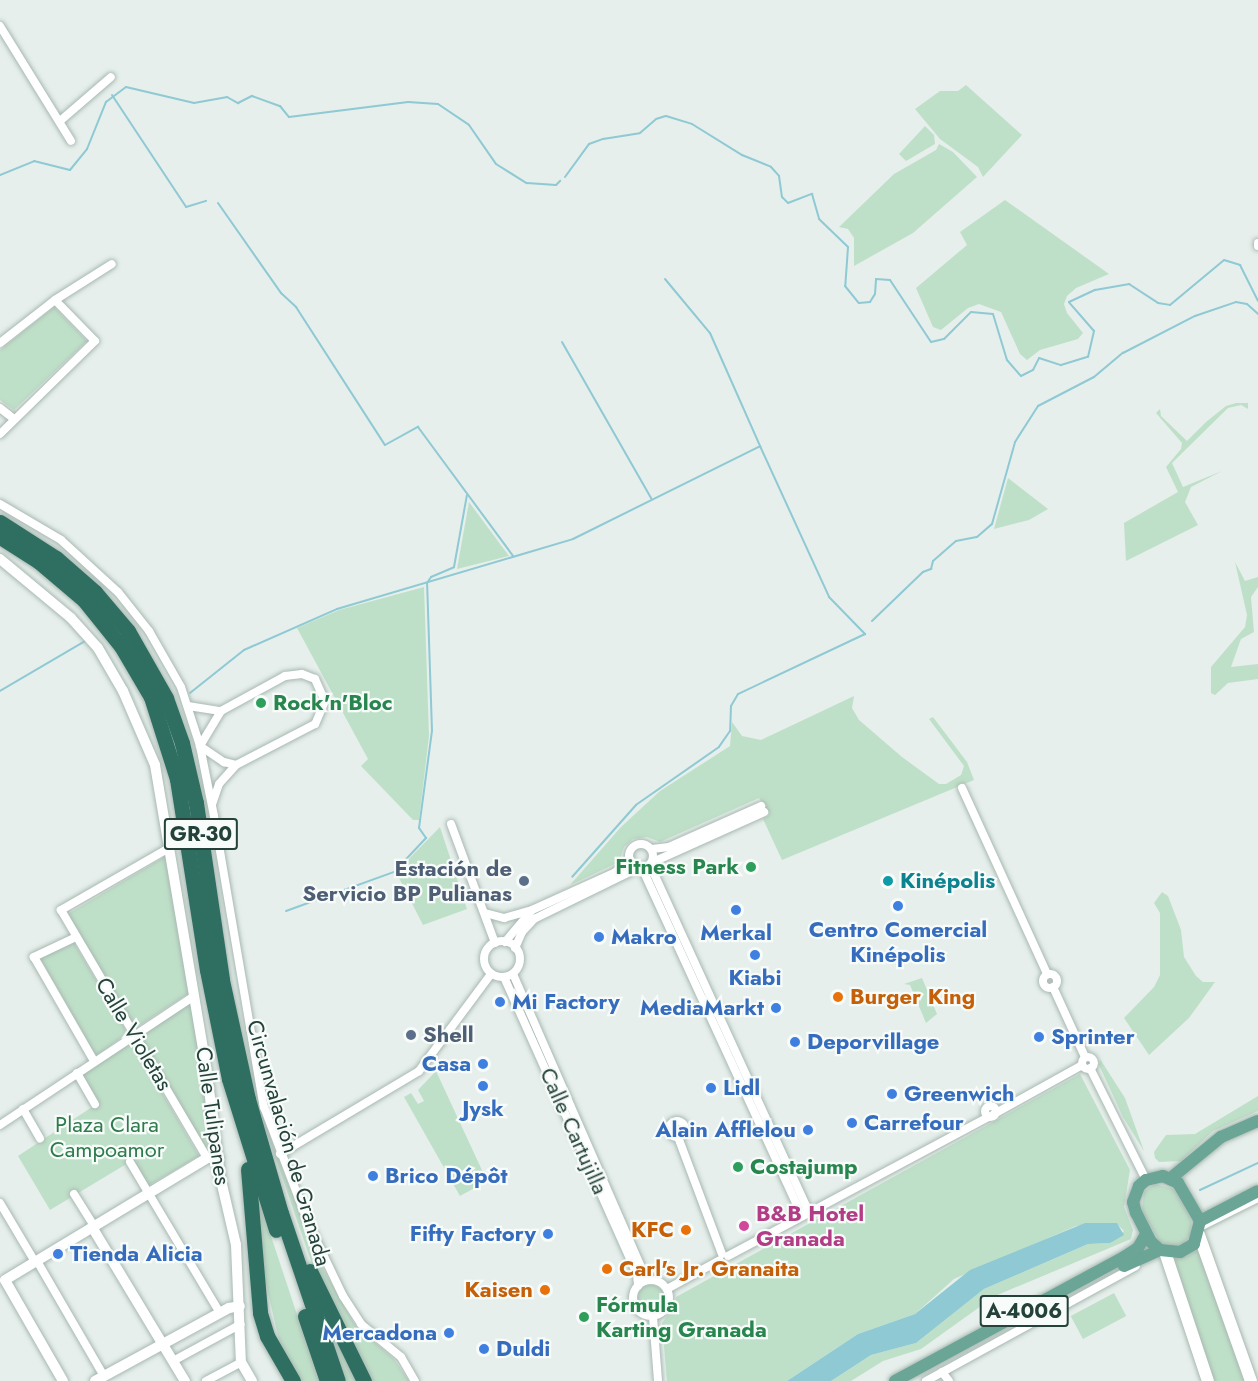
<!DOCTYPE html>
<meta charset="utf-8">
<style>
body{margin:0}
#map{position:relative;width:1258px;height:1381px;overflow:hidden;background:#e6efeb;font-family:Jost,sans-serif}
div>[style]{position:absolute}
.green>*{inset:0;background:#bfe0c8;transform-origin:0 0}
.round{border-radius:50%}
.water>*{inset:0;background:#8ec9d4}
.stream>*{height:2px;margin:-1px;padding:0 1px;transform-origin:1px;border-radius:1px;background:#8ec9d4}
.roads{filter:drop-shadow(0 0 2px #a8b8b2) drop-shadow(0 0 2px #a8b8b2)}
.minor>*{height:8px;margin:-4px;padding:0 4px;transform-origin:4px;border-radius:4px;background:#fff}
.minor>.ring{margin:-4px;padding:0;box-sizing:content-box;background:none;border:8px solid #fff;border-radius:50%}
.tertiary>*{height:10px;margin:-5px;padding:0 5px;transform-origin:5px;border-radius:5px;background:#fff}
.secondary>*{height:12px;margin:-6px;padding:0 6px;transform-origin:6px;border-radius:6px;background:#fff}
.primary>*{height:12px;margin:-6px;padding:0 6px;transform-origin:6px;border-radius:6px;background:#6aa596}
.motorway>*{height:15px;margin:-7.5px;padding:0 7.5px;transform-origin:7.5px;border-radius:7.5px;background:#2f6f62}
.dots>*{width:16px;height:16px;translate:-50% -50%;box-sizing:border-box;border:3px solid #f7fbf9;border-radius:50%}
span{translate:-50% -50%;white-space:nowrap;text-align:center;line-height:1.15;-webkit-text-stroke:4.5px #f7fbf9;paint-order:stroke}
.shield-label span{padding:2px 4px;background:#f7fbf9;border:2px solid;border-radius:4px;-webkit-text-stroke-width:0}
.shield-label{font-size:21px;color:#24423a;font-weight:700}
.leisure-label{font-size:22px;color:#27864d;font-weight:700}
.left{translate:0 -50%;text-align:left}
.right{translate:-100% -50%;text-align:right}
.service-label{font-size:22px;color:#4e5e75;font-weight:700}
.culture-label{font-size:22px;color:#0d838f;font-weight:700}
.shop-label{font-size:22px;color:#366cbe;font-weight:700}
.food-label{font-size:22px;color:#c56008;font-weight:700}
.street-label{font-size:22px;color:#24423a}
.park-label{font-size:22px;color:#2d7a4b}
.hotel-label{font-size:22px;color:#b23c85;font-weight:700}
</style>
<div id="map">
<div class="green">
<div style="clip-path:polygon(966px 85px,1022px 135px,983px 177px,978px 167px,940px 139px,915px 109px,940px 91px,958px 91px)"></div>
<div style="clip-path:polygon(925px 126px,934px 135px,935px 144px,906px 161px,899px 154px)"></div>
<div style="clip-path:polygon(939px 144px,953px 152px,977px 177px,913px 233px,854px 266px,854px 238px,848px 229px,839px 227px,894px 174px,936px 150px)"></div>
<div style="clip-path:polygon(1005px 200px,1109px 274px,1076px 288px,1067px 296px,1064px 304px,1067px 313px,1083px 333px,1078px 339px,1040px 350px,1027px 360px,1020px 354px,1001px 312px,979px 304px,968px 308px,941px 330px,933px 327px,916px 288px,967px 245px,960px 232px)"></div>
<div style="clip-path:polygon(54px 307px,87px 341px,14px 410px,0 400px,0 350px)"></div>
<div style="clip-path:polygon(1236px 403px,1248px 403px,1248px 409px,1241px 405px,1228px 408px,1172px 463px,1183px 487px,1222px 471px,1191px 487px,1185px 502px,1198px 525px,1126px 561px,1124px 523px,1178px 492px,1166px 467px,1181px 449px,1182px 443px,1156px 413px,1160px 409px,1161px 416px,1187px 441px,1206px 422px,1226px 406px)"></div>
<div style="clip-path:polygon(1008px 478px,1048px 509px,1029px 520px,994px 529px)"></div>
<div style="clip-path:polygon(469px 502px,509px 556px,457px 569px)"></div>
<div style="clip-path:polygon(1235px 562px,1245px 581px,1258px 577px,1258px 587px,1251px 597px,1254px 632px,1241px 639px,1231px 667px,1258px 664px,1258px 679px,1228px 683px,1215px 695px,1211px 693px,1211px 667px,1245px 627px,1247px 615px)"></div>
<div style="clip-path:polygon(424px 587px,429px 736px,419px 820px,413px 820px,361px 766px,368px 759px,297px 628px,339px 610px)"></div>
<div style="clip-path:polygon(854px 696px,852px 708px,859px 720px,902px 757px,939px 784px,946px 784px,961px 775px,964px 766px,929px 719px,933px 717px,967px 762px,974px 780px,782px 860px,763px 819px,769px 815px,759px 798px,660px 842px,647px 837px,633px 839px,624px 847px,619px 862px,570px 885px,621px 827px,660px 791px,730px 746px,732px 722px,742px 736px,761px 740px)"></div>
<div style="clip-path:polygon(440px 827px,467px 909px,423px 925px,396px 872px)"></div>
<div style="clip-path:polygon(166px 856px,189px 993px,134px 1029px,68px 914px)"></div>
<div style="clip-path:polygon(1162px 892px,1168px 896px,1181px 930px,1184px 957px,1196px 976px,1203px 982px,1215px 982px,1189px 1018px,1149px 1055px,1124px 1018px,1154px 987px,1160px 975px,1160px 913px,1154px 903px)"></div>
<div style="clip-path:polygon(74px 943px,125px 1029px,125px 1035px,96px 1056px,40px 958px)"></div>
<div style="clip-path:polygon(922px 978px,937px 1014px,926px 1023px,910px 985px,904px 984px)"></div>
<div style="clip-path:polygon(190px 1002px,215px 1146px,211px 1149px,204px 1148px,139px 1036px)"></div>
<div style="clip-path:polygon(132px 1041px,199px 1156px,148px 1186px,133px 1160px,50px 1210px,18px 1156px,92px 1107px,82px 1075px)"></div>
<div style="clip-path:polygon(1100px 1059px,1125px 1098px,1144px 1151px,1123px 1117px,1099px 1065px)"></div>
<div style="clip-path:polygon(436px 1071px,487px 1181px,460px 1196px,404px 1097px,411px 1093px,418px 1104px,424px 1101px,418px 1090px)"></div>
<div style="clip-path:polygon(1080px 1074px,1130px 1170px,1124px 1207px,1133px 1230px,1131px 1239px,995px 1296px,921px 1349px,883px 1361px,851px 1381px,831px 1381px,871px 1355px,916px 1343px,984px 1289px,1088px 1244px,1110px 1243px,1124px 1231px,1116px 1223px,1076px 1226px,954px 1279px,915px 1314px,858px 1334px,787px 1381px,667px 1381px,662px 1323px,675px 1305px,676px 1297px)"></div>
<div style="clip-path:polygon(1258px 1096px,1258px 1111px,1213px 1131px,1181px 1161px,1159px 1162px,1155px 1158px,1154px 1152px,1166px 1135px,1195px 1134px)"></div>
<div style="clip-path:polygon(257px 1104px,317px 1258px,355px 1325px,394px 1359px,409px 1381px,371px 1381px,321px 1290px)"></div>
<div style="clip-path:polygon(1155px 1184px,1174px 1189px,1191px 1219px,1192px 1233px,1183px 1244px,1176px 1246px,1160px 1243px,1142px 1211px,1144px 1192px)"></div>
<div style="clip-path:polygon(259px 1206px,266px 1221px,319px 1381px,299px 1381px,280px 1344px,265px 1280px)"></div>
<div style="clip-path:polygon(1199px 1248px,1202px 1258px,1244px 1381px,1214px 1381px,1170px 1259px,1187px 1256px)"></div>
<div class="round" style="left:638px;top:1285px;width:26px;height:26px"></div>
<div style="left:1114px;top:1293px;width:26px;height:49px;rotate:62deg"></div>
<div style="clip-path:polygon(321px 1307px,325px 1310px,356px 1381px,346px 1381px)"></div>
</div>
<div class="water">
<div style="clip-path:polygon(1085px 1223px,1117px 1223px,1124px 1235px,1110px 1243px,1088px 1244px,984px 1289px,916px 1343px,871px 1355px,831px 1381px,787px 1381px,858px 1334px,915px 1314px,970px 1270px)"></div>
</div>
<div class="stream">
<div style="left:112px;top:95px;width:134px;rotate:56.5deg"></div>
<div style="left:186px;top:207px;width:21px;rotate:-17deg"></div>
<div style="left:0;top:175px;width:37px;rotate:-22deg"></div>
<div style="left:34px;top:161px;width:37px;rotate:14deg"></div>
<div style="left:70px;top:170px;width:27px;rotate:-51deg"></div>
<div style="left:87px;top:149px;width:51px;rotate:-68deg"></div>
<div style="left:106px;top:102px;width:25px;rotate:-37deg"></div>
<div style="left:126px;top:87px;width:70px;rotate:13.2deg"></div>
<div style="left:194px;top:103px;width:34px;rotate:-10deg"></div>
<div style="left:227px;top:97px;width:13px;rotate:29deg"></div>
<div style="left:238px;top:103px;width:16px;rotate:-27deg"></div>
<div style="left:252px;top:96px;width:30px;rotate:20deg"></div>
<div style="left:280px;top:106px;width:14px;rotate:51deg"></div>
<div style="left:289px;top:117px;width:120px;rotate:-7.2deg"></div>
<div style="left:408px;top:102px;width:30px;rotate:4deg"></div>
<div style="left:438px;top:104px;width:37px;rotate:34deg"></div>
<div style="left:469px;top:125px;width:47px;rotate:55.3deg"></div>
<div style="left:496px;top:164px;width:36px;rotate:32deg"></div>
<div style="left:527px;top:183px;width:29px;rotate:4deg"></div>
<div style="left:556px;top:185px;width:6px;rotate:-45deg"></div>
<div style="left:565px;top:177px;width:41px;rotate:-54deg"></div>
<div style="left:589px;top:144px;width:15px;rotate:-20deg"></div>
<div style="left:603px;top:139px;width:37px;rotate:-9deg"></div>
<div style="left:640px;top:133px;width:21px;rotate:-41deg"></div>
<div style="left:656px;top:119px;width:10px;rotate:-17deg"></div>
<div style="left:666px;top:116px;width:27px;rotate:17deg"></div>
<div style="left:692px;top:124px;width:59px;rotate:31.8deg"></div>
<div style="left:742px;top:155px;width:31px;rotate:22deg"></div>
<div style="left:771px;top:167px;width:12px;rotate:48deg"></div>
<div style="left:779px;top:176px;width:21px;rotate:82deg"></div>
<div style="left:782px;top:197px;width:8px;rotate:45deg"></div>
<div style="left:788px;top:203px;width:26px;rotate:-21deg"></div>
<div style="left:812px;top:194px;width:26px;rotate:74deg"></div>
<div style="left:819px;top:219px;width:40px;rotate:44deg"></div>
<div style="left:848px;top:247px;width:39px;rotate:94deg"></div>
<div style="left:845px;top:286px;width:22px;rotate:51deg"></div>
<div style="left:859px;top:303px;width:11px;rotate:-5deg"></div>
<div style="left:870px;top:302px;width:9px;rotate:-58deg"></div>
<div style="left:875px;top:294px;width:15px;rotate:-86deg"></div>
<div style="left:876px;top:279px;width:14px;rotate:4deg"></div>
<div style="left:890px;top:280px;width:74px;rotate:56.5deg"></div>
<div style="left:931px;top:342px;width:13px;rotate:-13deg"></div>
<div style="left:944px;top:339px;width:38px;rotate:-45deg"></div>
<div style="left:971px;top:312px;width:22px;rotate:5deg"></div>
<div style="left:993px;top:314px;width:48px;rotate:73.1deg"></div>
<div style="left:1007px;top:360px;width:21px;rotate:49deg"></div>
<div style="left:1021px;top:376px;width:13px;rotate:-27deg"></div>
<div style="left:1033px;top:370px;width:13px;rotate:-63deg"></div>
<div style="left:1039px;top:358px;width:23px;rotate:18deg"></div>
<div style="left:1061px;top:365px;width:28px;rotate:-17deg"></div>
<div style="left:1088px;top:357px;width:27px;rotate:-77deg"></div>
<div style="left:1094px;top:331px;width:38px;rotate:-131deg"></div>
<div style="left:1069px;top:302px;width:29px;rotate:-25deg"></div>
<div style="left:1095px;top:290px;width:35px;rotate:-10deg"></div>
<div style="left:1129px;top:284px;width:35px;rotate:33deg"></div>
<div style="left:1158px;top:303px;width:12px;rotate:9deg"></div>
<div style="left:1170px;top:305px;width:70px;rotate:-39.8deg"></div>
<div style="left:1224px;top:260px;width:17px;rotate:17deg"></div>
<div style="left:1240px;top:265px;width:40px;rotate:63.4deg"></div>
<div style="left:218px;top:203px;width:110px;rotate:55deg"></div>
<div style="left:281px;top:293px;width:21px;rotate:43deg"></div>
<div style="left:296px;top:307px;width:164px;rotate:57.2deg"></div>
<div style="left:385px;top:445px;width:38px;rotate:-29deg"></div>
<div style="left:418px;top:427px;width:160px;rotate:53.6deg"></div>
<div style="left:665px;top:279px;width:70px;rotate:50.2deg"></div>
<div style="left:710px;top:333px;width:124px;rotate:66.1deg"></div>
<div style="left:562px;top:342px;width:180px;rotate:60.3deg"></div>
<div style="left:872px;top:621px;width:71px;rotate:-43.9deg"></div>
<div style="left:923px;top:572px;width:9px;rotate:-21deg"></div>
<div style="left:931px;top:569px;width:8px;rotate:-76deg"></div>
<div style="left:933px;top:561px;width:30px;rotate:-41deg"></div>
<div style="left:956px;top:541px;width:21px;rotate:-11deg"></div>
<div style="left:977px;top:537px;width:20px;rotate:-41deg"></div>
<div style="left:992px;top:524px;width:85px;rotate:-74.3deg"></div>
<div style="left:1015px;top:442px;width:43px;rotate:-57.4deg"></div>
<div style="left:1038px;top:406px;width:63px;rotate:-27.4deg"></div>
<div style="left:1094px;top:377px;width:38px;rotate:-40deg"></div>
<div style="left:1123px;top:353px;width:81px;rotate:-27.2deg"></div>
<div style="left:1195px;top:316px;width:43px;rotate:-18.9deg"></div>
<div style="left:1236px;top:302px;width:11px;rotate:10deg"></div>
<div style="left:1247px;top:304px;width:15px;rotate:42deg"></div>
<div style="left:0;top:691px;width:101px;rotate:-30.4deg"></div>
<div style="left:190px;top:693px;width:69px;rotate:-38.5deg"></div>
<div style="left:244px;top:650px;width:102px;rotate:-23.8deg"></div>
<div style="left:337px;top:609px;width:246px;rotate:-16.5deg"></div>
<div style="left:573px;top:539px;width:209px;rotate:-26.4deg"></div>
<div style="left:760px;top:446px;width:166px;rotate:65.4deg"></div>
<div style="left:829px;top:597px;width:52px;rotate:45.8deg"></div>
<div style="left:865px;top:634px;width:140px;rotate:154.7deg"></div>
<div style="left:738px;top:694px;width:14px;rotate:120deg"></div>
<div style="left:731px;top:706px;width:25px;rotate:92deg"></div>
<div style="left:730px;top:731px;width:19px;rotate:125deg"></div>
<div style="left:719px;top:747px;width:101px;rotate:145.1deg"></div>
<div style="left:636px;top:805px;width:96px;rotate:131.6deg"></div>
<div style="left:286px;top:911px;width:115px;rotate:-19.9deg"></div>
<div style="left:394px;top:872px;width:47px;rotate:-46.7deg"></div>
<div style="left:426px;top:838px;width:12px;rotate:-125deg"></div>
<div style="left:419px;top:828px;width:98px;rotate:-82.4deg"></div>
<div style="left:432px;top:731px;width:148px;rotate:-91.9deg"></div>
<div style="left:427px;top:583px;width:7px;rotate:-56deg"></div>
<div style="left:431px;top:577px;width:25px;rotate:-23deg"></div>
<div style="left:454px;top:567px;width:73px;rotate:-79.8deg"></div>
<div style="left:1200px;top:1190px;width:64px;rotate:-25deg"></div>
</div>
<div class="roads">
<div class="minor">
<div style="left:0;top:26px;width:135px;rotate:58.3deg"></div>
<div style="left:60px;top:121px;width:67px;rotate:-40.8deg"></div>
<div style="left:1258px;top:243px;width:3px;rotate:90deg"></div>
<div style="left:0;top:343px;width:70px;rotate:-38deg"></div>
<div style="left:55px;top:300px;width:67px;rotate:-32.3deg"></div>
<div style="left:0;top:408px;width:18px;rotate:38deg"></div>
<div style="left:0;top:434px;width:133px;rotate:-44.4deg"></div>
<div style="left:95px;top:341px;width:57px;rotate:-134.3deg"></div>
<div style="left:0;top:504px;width:71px;rotate:30.5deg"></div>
<div style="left:61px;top:540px;width:77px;rotate:42.4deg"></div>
<div style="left:118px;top:592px;width:50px;rotate:51.5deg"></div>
<div style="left:149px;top:631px;width:64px;rotate:60.3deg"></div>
<div style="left:181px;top:687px;width:62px;rotate:72.1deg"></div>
<div style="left:200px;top:746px;width:71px;rotate:78.7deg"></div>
<div style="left:214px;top:816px;width:295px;rotate:80.3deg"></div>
<div style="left:264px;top:1107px;width:126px;rotate:69.1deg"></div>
<div style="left:309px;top:1225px;width:79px;rotate:64.4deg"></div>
<div style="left:343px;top:1296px;width:33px;rotate:57deg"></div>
<div style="left:361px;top:1324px;width:52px;rotate:39.5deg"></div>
<div style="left:401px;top:1357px;width:28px;rotate:60deg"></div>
<div style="left:188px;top:706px;width:33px;rotate:9deg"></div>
<div style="left:221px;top:711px;width:73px;rotate:-28.7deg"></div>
<div style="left:285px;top:676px;width:17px;rotate:-7deg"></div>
<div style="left:302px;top:674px;width:14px;rotate:21deg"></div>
<div style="left:315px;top:679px;width:24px;rotate:66deg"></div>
<div style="left:325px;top:701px;width:25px;rotate:113deg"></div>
<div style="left:315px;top:724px;width:89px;rotate:152.6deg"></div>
<div style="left:236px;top:765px;width:25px;rotate:132deg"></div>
<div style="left:219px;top:784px;width:21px;rotate:109deg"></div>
<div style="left:221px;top:711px;width:41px;rotate:121deg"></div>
<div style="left:200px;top:746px;width:29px;rotate:34deg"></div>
<div style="left:224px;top:762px;width:12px;rotate:14deg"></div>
<div style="left:962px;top:788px;width:205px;rotate:65.4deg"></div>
<div style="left:451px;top:824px;width:127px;rotate:69.7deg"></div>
<div class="ring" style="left:629px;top:844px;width:16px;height:16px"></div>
<div style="left:169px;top:848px;width:125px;rotate:150.1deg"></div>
<div style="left:61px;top:910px;width:288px;rotate:59.5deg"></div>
<div style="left:652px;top:849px;width:17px;rotate:-7deg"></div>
<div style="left:669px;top:847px;width:101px;rotate:-24deg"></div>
<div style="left:653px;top:862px;width:122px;rotate:-24.2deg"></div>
<div style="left:650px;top:865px;width:383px;rotate:65.4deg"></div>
<div style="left:642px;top:868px;width:383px;rotate:65.3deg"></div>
<div style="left:485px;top:913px;width:20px;rotate:15deg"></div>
<div style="left:504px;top:918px;width:26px;rotate:-16deg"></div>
<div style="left:76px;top:937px;width:47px;rotate:154.5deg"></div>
<div style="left:34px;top:957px;width:120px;rotate:60deg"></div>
<div class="ring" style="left:484px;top:941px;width:28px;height:28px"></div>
<div style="left:505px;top:942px;width:42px;rotate:-49.8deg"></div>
<div style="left:532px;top:910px;width:90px;rotate:-24.3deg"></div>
<div style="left:614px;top:873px;width:21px;rotate:-39deg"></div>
<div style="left:515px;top:948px;width:17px;rotate:-66deg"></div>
<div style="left:522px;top:932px;width:18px;rotate:-47deg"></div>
<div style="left:534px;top:919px;width:116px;rotate:-26.1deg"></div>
<div class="ring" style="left:1043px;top:974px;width:6px;height:6px"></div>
<div style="left:513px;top:974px;width:324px;rotate:66.4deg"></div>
<div style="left:643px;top:1271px;width:12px;rotate:48deg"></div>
<div style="left:504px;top:977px;width:325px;rotate:65.9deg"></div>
<div style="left:637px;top:1274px;width:12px;rotate:85deg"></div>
<div style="left:1053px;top:987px;width:77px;rotate:65.4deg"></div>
<div class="ring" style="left:1082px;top:1057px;width:4px;height:4px"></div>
<div style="left:1090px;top:1068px;width:125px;rotate:63.4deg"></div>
<div style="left:77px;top:1073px;width:36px;rotate:60deg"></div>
<div class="ring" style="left:984.5px;top:1105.5px;width:3px;height:3px"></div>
<div style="left:23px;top:1109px;width:34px;rotate:60deg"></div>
<div style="left:994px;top:1114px;width:101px;rotate:-29.1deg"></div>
<div class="ring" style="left:669px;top:1121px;width:8px;height:8px"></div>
<div style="left:0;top:1125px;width:233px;rotate:-33.6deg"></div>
<div style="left:678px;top:1137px;width:125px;rotate:69.4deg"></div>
<div style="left:280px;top:1154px;width:162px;rotate:-30.8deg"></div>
<div style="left:419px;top:1071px;width:121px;rotate:-53.4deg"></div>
<div style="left:130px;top:1162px;width:176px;rotate:59.2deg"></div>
<div style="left:74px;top:1194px;width:38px;rotate:58deg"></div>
<div style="left:0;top:1203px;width:69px;rotate:59.3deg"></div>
<div style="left:1200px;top:1227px;width:65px;rotate:-26.6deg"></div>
<div style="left:728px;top:1256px;width:297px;rotate:-28.1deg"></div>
<div style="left:37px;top:1261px;width:133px;rotate:59.8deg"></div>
<div class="ring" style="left:633px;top:1280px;width:28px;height:28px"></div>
<div style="left:667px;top:1289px;width:60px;rotate:-28.7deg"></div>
<div style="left:653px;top:1317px;width:64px;rotate:85.5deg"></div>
<div style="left:173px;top:1361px;width:77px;rotate:-28.6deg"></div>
<div style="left:942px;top:1372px;width:11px;rotate:52deg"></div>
<div style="left:206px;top:1381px;width:40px;rotate:-28deg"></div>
<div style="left:926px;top:1381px;width:239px;rotate:-28.7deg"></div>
</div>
<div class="tertiary">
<div style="left:0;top:559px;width:92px;rotate:39.7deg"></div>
<div style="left:71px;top:618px;width:40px;rotate:48deg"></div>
<div style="left:98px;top:648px;width:50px;rotate:59.8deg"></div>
<div style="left:123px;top:691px;width:81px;rotate:66.6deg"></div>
<div style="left:155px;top:765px;width:313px;rotate:80.4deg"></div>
<div style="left:207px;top:1074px;width:103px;rotate:82.7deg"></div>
<div style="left:220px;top:1176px;width:71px;rotate:76.9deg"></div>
<div style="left:236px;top:1245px;width:117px;rotate:87.6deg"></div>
<div style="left:241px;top:1362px;width:22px;rotate:60deg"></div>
<div style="left:92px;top:1227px;width:180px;rotate:58.9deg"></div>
<div style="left:63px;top:1381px;width:116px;rotate:-119.9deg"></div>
<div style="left:5px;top:1280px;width:236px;rotate:-31.1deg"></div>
<div style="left:207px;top:1158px;width:12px"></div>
<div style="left:95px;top:1381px;width:153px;rotate:-28.6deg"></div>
<div style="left:229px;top:1308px;width:11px;rotate:-10deg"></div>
</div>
<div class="secondary">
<div style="left:1199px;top:1235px;width:155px;rotate:70.4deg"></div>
<div style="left:1165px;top:1252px;width:136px;rotate:71.6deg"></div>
</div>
<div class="primary">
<div style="left:1163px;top:1176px;width:17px;rotate:25deg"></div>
<div style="left:1178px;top:1183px;width:44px;rotate:59.9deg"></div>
<div style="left:1200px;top:1221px;width:24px;rotate:105deg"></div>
<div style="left:1194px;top:1244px;width:16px;rotate:150deg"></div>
<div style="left:1180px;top:1252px;width:20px;rotate:-174deg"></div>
<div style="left:1160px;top:1250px;width:12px;rotate:-138deg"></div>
<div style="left:1151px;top:1242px;width:33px;rotate:-117deg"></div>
<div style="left:1136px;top:1213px;width:11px;rotate:-105deg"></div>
<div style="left:1133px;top:1202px;width:17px;rotate:-69deg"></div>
<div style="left:1139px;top:1186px;width:9px;rotate:-41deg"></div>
<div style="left:1146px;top:1180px;width:17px;rotate:-13deg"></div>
<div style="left:1171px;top:1178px;width:65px;rotate:-39.4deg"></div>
<div style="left:1221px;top:1137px;width:40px;rotate:-23.4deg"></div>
<div style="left:1200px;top:1221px;width:65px;rotate:-27.3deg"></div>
<div style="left:1124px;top:1266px;width:39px;rotate:-24deg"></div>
<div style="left:895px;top:1381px;width:260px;rotate:-28.4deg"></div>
<div style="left:1124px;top:1257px;width:17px;rotate:-33deg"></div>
<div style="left:1138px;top:1248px;width:16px;rotate:-60deg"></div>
</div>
<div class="motorway">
<div style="left:0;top:522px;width:67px;rotate:32.7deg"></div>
<div style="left:56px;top:558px;width:52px;rotate:41.1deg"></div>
<div style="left:95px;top:592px;width:51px;rotate:49.8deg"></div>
<div style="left:128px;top:631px;width:77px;rotate:60.4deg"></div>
<div style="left:166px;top:698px;width:48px;rotate:70.4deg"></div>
<div style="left:182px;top:743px;width:62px;rotate:76.9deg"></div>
<div style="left:196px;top:803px;width:179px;rotate:81.6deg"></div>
<div style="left:222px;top:980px;width:122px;rotate:77.7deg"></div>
<div style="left:248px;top:1099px;width:119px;rotate:73.9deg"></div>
<div style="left:281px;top:1213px;width:177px;rotate:71.3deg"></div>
<div style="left:0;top:537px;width:45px;rotate:32.3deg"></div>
<div style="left:38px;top:561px;width:60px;rotate:40.3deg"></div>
<div style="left:84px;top:600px;width:59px;rotate:51.2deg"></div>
<div style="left:121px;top:646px;width:59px;rotate:59.5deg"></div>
<div style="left:151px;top:697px;width:86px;rotate:72.4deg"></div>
<div style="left:177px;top:779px;width:193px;rotate:81.1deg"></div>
<div style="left:207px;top:970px;width:111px;rotate:78.6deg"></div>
<div style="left:229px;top:1079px;width:158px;rotate:72.7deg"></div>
<div style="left:248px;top:1169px;width:144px;rotate:85.2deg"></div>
<div style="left:260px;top:1313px;width:24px;rotate:73deg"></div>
<div style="left:267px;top:1336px;width:52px;rotate:60deg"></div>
<div style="left:310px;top:1271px;width:123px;rotate:63.9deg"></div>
<div style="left:305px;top:1316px;width:69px;rotate:71.3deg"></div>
</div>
</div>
<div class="dots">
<div style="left:261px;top:703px;background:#2e9e5b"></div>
<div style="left:751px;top:867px;background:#2e9e5b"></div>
<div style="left:524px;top:881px;background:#5c6f8a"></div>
<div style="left:888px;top:881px;background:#0f9aa8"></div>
<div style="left:898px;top:906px;background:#3f7fe0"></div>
<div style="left:736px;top:910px;background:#3f7fe0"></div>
<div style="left:599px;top:937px;background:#3f7fe0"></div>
<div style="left:755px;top:955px;background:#3f7fe0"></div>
<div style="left:838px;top:997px;background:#e8710a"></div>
<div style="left:500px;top:1002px;background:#3f7fe0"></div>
<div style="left:776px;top:1008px;background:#3f7fe0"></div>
<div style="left:411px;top:1035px;background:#5c6f8a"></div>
<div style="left:1039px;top:1037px;background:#3f7fe0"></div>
<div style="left:795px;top:1042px;background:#3f7fe0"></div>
<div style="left:483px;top:1064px;background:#3f7fe0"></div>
<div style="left:483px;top:1086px;background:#3f7fe0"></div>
<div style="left:711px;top:1088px;background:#3f7fe0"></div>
<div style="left:892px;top:1094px;background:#3f7fe0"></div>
<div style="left:852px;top:1123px;background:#3f7fe0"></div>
<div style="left:808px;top:1130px;background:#3f7fe0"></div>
<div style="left:738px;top:1167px;background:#2e9e5b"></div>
<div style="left:373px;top:1176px;background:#3f7fe0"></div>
<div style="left:744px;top:1226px;background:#d1479c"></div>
<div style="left:686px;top:1230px;background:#e8710a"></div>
<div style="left:548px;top:1234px;background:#3f7fe0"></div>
<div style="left:58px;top:1254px;background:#3f7fe0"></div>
<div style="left:607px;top:1269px;background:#e8710a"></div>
<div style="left:545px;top:1290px;background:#e8710a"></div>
<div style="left:584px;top:1317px;background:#2e9e5b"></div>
<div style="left:449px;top:1333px;background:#3f7fe0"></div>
<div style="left:484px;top:1349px;background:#3f7fe0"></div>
</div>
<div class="shield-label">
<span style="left:201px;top:834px">GR-30</span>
<span style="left:1024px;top:1311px">A-4006</span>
</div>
<div class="leisure-label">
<span class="left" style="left:273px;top:703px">Rock'n'Bloc</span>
<span class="right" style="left:739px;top:867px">Fitness Park</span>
<span class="left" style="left:750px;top:1167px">Costajump</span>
<span class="left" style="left:596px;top:1317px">Fórmula<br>Karting Granada</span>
</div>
<div class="service-label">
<span class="right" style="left:512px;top:881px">Estación de<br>Servicio BP Pulianas</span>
<span class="left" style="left:423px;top:1035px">Shell</span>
</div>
<div class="culture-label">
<span class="left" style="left:900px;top:881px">Kinépolis</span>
</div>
<div class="shop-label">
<span style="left:898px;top:942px">Centro Comercial<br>Kinépolis</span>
<span style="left:736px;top:933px">Merkal</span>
<span class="left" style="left:611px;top:937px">Makro</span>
<span style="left:755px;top:978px">Kiabi</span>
<span class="left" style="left:512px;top:1002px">Mi Factory</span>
<span class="right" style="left:764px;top:1008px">MediaMarkt</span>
<span class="left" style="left:1051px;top:1037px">Sprinter</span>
<span class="left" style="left:807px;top:1042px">Deporvillage</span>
<span class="right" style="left:471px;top:1064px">Casa</span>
<span class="left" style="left:723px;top:1088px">Lidl</span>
<span class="left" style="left:904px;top:1094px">Greenwich</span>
<span style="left:483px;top:1109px">Jysk</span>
<span class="left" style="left:864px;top:1123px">Carrefour</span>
<span class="right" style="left:796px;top:1130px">Alain Afflelou</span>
<span class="left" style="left:385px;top:1176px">Brico Dépôt</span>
<span class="right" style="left:536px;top:1234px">Fifty Factory</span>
<span class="left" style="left:70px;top:1254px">Tienda Alicia</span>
<span class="right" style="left:437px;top:1333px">Mercadona</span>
<span class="left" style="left:496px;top:1349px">Duldi</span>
</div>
<div class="food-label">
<span class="left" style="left:850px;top:997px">Burger King</span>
<span class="right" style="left:674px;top:1230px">KFC</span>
<span class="left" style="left:619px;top:1269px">Carl's Jr. Granaita</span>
<span class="right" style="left:533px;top:1290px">Kaisen</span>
</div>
<div class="street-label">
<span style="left:134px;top:1034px;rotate:59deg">Calle Violetas</span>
<span style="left:213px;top:1116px;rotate:82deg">Calle Tulipanes</span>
<span style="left:574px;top:1131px;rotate:66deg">Calle Cartujilla</span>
<span style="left:289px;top:1143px;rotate:74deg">Circunvalación de Granada</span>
</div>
<div class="park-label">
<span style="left:107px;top:1137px">Plaza Clara<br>Campoamor</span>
</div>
<div class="hotel-label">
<span class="left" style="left:756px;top:1226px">B&amp;B Hotel<br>Granada</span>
</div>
</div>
